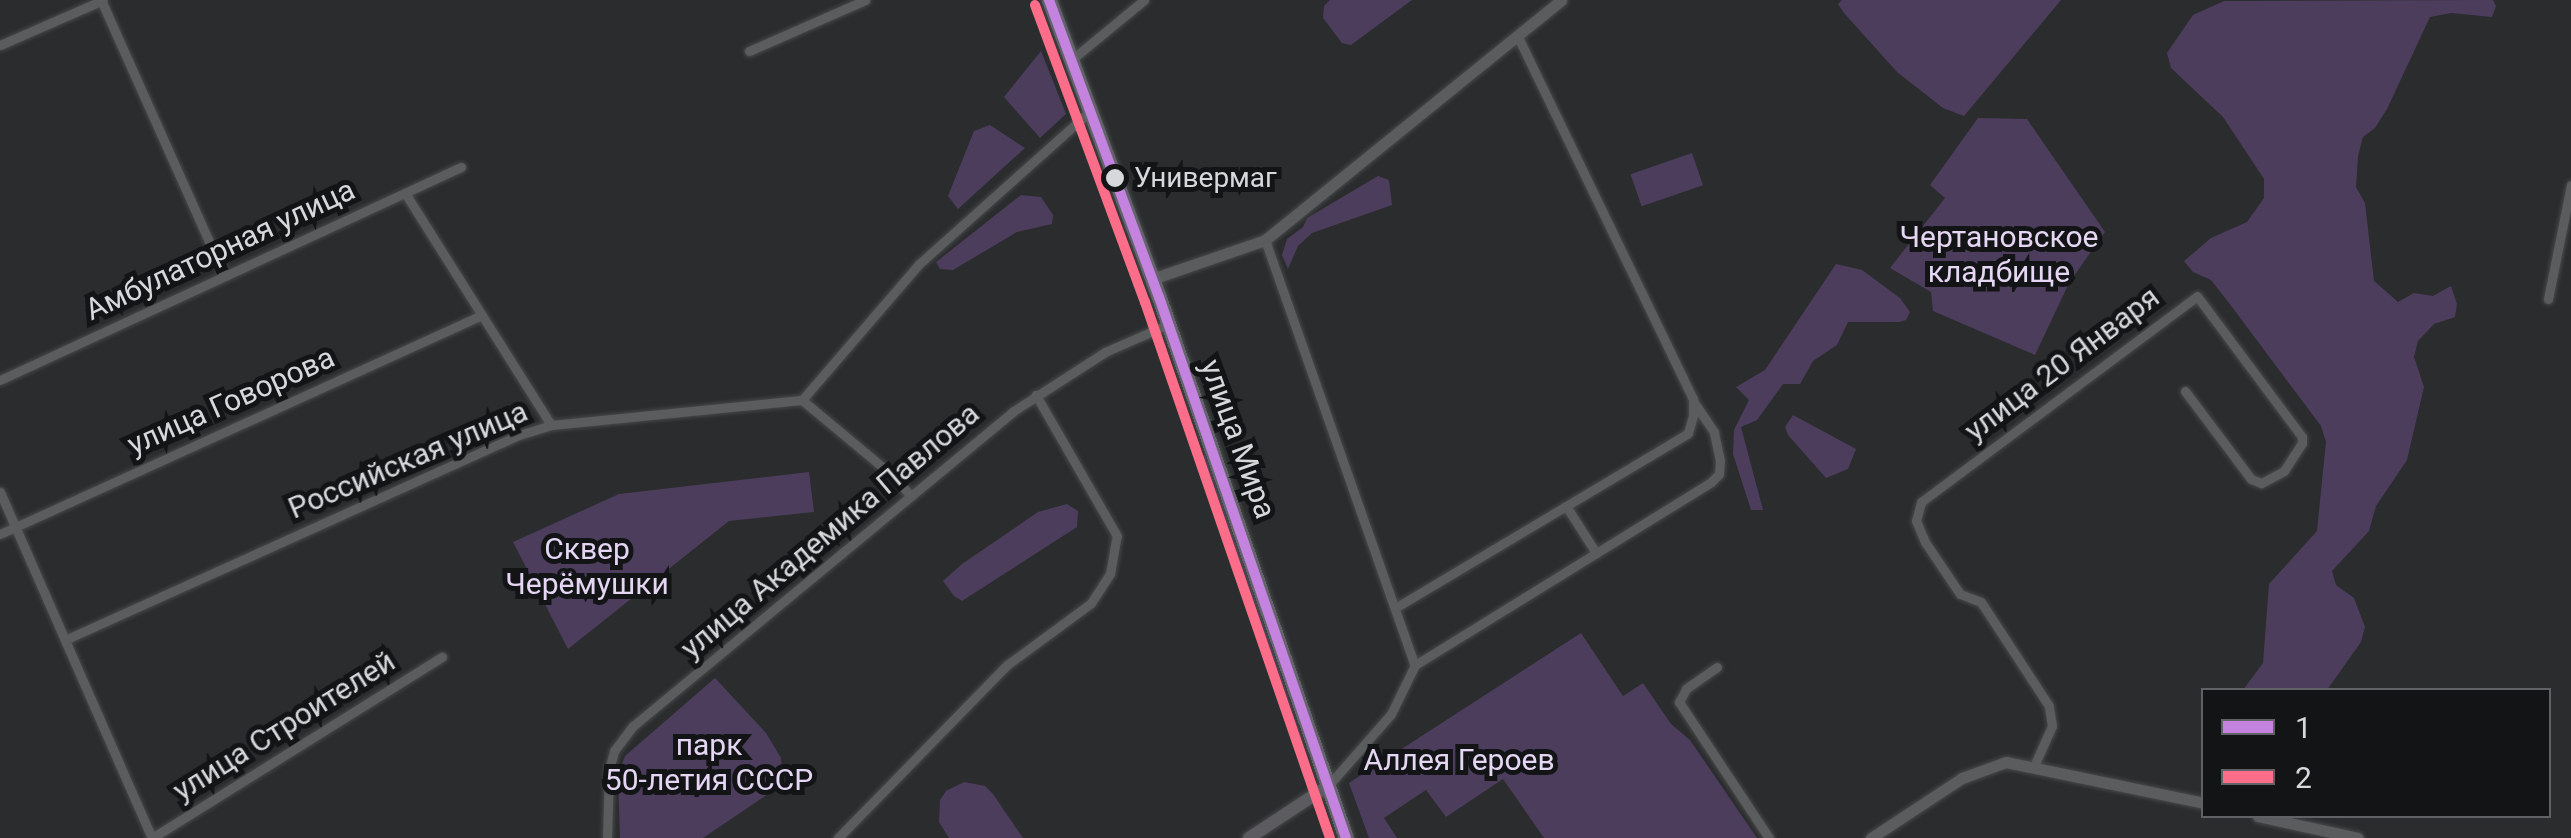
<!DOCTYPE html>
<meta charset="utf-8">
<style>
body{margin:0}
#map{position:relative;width:2571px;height:838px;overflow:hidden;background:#2a2c2e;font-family:Roboto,sans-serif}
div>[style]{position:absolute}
.green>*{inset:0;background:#4d3d5d;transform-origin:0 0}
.roads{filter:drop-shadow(0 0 2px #474849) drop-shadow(0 0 2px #474849)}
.minor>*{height:9px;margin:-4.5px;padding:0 4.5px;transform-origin:4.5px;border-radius:4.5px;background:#5b5c5e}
.tertiary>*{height:11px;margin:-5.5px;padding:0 5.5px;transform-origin:5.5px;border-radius:5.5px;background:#5b5c5e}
.secondary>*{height:12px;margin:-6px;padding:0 6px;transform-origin:6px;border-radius:6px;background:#5c5c60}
.primary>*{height:15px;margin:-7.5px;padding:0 7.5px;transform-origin:7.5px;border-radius:7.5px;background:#63646b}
.bus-1>*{height:10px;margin:-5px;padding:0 5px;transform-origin:5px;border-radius:5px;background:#c483df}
.bus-2>*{height:10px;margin:-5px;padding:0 5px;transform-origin:5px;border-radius:5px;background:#fb6d88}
.dots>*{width:28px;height:28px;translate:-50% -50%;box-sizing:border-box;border:5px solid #131416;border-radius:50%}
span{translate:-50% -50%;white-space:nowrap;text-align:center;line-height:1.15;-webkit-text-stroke:10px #131416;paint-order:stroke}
.bus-label{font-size:28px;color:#d7d8db}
.left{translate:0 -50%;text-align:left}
.park-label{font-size:30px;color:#e5d6f4}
.street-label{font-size:30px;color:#d7d8db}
.legend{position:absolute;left:2201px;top:688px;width:350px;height:130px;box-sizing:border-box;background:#131416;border:2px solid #616265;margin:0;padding:12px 18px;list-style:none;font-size:30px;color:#d7d8db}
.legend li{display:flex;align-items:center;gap:20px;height:50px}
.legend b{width:50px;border:2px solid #616265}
</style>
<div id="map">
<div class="green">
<div style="clip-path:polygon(1330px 0,1412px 0,1351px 45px,1342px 43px,1323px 18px,1324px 6px)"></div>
<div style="clip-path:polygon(1842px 0,2061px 0,1964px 116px,1943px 108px,1897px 72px,1844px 13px,1838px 4px)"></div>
<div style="clip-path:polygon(2493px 0,2496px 6px,2492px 17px,2451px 13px,2430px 17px,2387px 109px,2375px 128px,2363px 137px,2358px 156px,2356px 187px,2365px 203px,2374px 281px,2398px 302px,2414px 293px,2433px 296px,2451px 286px,2457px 304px,2455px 317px,2434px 324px,2418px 341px,2414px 357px,2424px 387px,2407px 460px,2376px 506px,2369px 531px,2332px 571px,2336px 585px,2354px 598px,2365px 627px,2361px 642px,2327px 690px,2243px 690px,2263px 663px,2269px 584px,2317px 531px,2326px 442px,2321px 426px,2229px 303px,2211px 280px,2193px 272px,2184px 261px,2211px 238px,2247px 222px,2264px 198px,2264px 179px,2223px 117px,2171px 68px,2167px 53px,2193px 15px,2224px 1px)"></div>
<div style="clip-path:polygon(1041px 51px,1066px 114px,1040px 138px,1004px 97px)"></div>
<div style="clip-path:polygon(1978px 118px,2027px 119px,2105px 232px,2069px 283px,2035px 355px,1933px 311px,1931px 292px,1890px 268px,1945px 198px,1930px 185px)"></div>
<div style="clip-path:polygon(990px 125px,1025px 148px,958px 209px,948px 196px,974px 131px)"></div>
<div style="left:1692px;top:153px;width:34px;height:65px;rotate:71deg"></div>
<div style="clip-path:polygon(1378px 176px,1389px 180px,1392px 205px,1312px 233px,1298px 246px,1288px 269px,1282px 255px,1287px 239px,1303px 227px,1307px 218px)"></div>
<div style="clip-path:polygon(1021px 195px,1041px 197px,1053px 215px,1052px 224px,1017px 232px,953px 270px,940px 269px,936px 262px)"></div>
<div style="clip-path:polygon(1836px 264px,1862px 270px,1900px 298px,1910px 312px,1906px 320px,1899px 322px,1848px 322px,1837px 345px,1813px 361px,1800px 384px,1783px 384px,1757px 420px,1741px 427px,1763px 510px,1751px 510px,1733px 454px,1734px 430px,1749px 400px,1736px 387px,1765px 370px)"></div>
<div style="clip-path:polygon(1793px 415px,1856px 449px,1848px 469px,1826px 478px,1788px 435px,1785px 427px)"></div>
<div style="clip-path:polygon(1199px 453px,1206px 456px,1258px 606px,1309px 760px,1306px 765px,1297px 751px,1198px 468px)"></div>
<div style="clip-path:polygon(809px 472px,814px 512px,729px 521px,568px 649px,513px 542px,619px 494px)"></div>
<div style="clip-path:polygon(1067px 504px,1078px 511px,1077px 527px,962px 601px,954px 596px,943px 581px,962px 564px,1038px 512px)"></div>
<div style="clip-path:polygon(1581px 633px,1623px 696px,1643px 683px,1671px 724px,1690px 740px,1757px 838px,1544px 838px,1503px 779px,1446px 817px,1426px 790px,1384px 818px,1397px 838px,1369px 838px,1349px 783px)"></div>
<div style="clip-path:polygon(715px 678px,766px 733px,781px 758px,782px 773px,774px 790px,703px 838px,620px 838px,618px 775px,625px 756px)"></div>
<div style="clip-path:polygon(964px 782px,985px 786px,993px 794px,1023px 838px,949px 838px,939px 822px,940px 800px,946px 791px)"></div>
</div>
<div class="roads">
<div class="minor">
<div style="left:101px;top:0;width:301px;rotate:65.9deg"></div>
<div style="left:0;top:45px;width:112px;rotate:-23.6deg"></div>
<div style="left:749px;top:51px;width:127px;rotate:-23.7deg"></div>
<div style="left:1070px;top:61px;width:96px;rotate:-39.5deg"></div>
<div style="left:405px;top:193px;width:274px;rotate:57.8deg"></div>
<div style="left:1265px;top:240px;width:451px;rotate:70.6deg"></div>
<div style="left:1415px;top:665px;width:55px;rotate:116.1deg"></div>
<div style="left:1391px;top:714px;width:96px;rotate:131.2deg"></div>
<div style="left:2548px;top:299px;width:116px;rotate:-78.6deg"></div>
<div style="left:0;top:380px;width:508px;rotate:-24.8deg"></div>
<div style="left:802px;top:400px;width:117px;rotate:39.8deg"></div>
<div style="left:892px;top:475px;width:28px;rotate:48deg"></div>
<div style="left:0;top:492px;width:378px;rotate:66.3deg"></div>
<div style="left:1566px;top:506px;width:56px;rotate:57.4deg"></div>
<div style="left:0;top:534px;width:529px;rotate:-24.43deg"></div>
<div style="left:1395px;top:608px;width:341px;rotate:-30.8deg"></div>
<div style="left:1688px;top:433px;width:19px;rotate:-74deg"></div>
<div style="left:1693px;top:415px;width:16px;rotate:-90deg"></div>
<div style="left:1693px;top:399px;width:402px;rotate:-115.8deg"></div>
<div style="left:67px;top:639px;width:496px;rotate:-24.3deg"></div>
<div style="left:519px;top:435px;width:34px;rotate:-17deg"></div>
<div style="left:551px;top:425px;width:252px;rotate:-5.7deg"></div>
<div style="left:802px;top:400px;width:179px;rotate:-49.3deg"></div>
<div style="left:919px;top:264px;width:228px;rotate:-41.8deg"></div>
<div style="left:1415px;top:665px;width:348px;rotate:-31.7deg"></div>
<div style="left:1711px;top:482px;width:11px;rotate:-45deg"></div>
<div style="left:1719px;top:474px;width:13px;rotate:-86deg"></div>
<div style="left:1720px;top:461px;width:30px;rotate:-102deg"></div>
<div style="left:1714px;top:432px;width:34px;rotate:-124deg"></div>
<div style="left:1717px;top:667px;width:38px;rotate:145deg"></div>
<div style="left:1686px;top:689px;width:15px;rotate:118deg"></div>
<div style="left:1679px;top:702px;width:163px;rotate:56.5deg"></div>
<div style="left:2034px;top:766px;width:44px;rotate:-65.8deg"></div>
<div style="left:2052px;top:726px;width:20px;rotate:-99deg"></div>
<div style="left:2049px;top:706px;width:124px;rotate:-123.2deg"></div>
<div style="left:1981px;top:602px;width:22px;rotate:-159deg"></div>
<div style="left:1960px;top:594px;width:63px;rotate:-123.9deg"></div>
<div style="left:1925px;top:542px;width:23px;rotate:-113deg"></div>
<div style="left:1916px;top:521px;width:20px;rotate:-75deg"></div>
<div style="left:1921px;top:502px;width:344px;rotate:-36.7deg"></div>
<div style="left:2197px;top:296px;width:176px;rotate:53.3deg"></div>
<div style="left:2302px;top:437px;width:6px;rotate:90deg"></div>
<div style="left:2302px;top:443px;width:33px;rotate:123deg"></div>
<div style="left:2284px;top:471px;width:26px;rotate:152deg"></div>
<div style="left:2261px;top:483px;width:11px;rotate:-158deg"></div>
<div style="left:2251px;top:479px;width:110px;rotate:-126.9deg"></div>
<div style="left:152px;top:838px;width:342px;rotate:-32deg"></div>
<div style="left:607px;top:838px;width:68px;rotate:-88.3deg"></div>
<div style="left:609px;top:770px;width:20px;rotate:-75deg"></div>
<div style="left:614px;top:751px;width:31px;rotate:-53deg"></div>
<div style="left:633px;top:726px;width:492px;rotate:-39.6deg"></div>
<div style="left:1012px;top:412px;width:111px;rotate:-32.8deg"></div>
<div style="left:1105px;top:352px;width:70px;rotate:-23.6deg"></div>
<div style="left:838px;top:838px;width:242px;rotate:-45.7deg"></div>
<div style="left:1007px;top:665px;width:104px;rotate:-36.4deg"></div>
<div style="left:1091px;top:603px;width:35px;rotate:-57deg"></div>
<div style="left:1110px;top:574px;width:39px;rotate:-80deg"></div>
<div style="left:1117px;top:536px;width:163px;rotate:-119.9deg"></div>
</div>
<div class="tertiary">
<div style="left:1152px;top:279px;width:120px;rotate:-19deg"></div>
<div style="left:1265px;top:240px;width:381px;rotate:-39deg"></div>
<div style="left:2258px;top:816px;width:102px;rotate:12.4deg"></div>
<div style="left:1871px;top:838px;width:109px;rotate:-33.4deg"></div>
<div style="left:1962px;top:778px;width:47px;rotate:-20deg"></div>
<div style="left:2006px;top:762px;width:202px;rotate:11.7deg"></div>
</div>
<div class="secondary">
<div style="left:1249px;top:838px;width:95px;rotate:-33.4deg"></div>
</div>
<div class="primary">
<div style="left:1049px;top:0;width:317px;rotate:69.7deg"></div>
<div style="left:1159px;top:297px;width:572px;rotate:70.93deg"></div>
</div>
</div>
<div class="bus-1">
<div style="left:1049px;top:0;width:317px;rotate:69.7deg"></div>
<div style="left:1159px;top:297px;width:572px;rotate:70.93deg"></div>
</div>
<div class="bus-2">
<div style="left:1035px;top:5px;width:317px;rotate:69.7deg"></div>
<div style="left:1145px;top:302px;width:567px;rotate:70.96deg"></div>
</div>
<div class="dots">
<div style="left:1115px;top:178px;background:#d7d8db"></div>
</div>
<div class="bus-label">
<span class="left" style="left:1134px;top:178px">Универмаг</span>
</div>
<div class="park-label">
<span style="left:1999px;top:254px">Чертановское<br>кладбище</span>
<span style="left:587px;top:566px">Сквер<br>Черёмушки</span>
<span style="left:709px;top:762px">парк<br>50-летия СССР</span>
<span style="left:1459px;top:760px">Аллея Героев</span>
</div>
<div class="street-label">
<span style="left:220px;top:250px;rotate:-25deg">Амбулаторная улица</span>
<span style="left:2062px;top:364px;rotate:-37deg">улица 20 Января</span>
<span style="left:231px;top:401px;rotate:-24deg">улица Говорова</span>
<span style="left:1238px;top:439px;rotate:70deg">улица Мира</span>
<span style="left:408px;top:460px;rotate:-23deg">Российская улица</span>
<span style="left:830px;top:531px;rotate:-40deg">улица Академика Павлова</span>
<span style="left:284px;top:726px;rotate:-32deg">улица Строителей</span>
</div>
<ul class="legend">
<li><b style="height:12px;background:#c483df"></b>1</li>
<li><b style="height:12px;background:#fb6d88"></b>2</li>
</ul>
</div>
